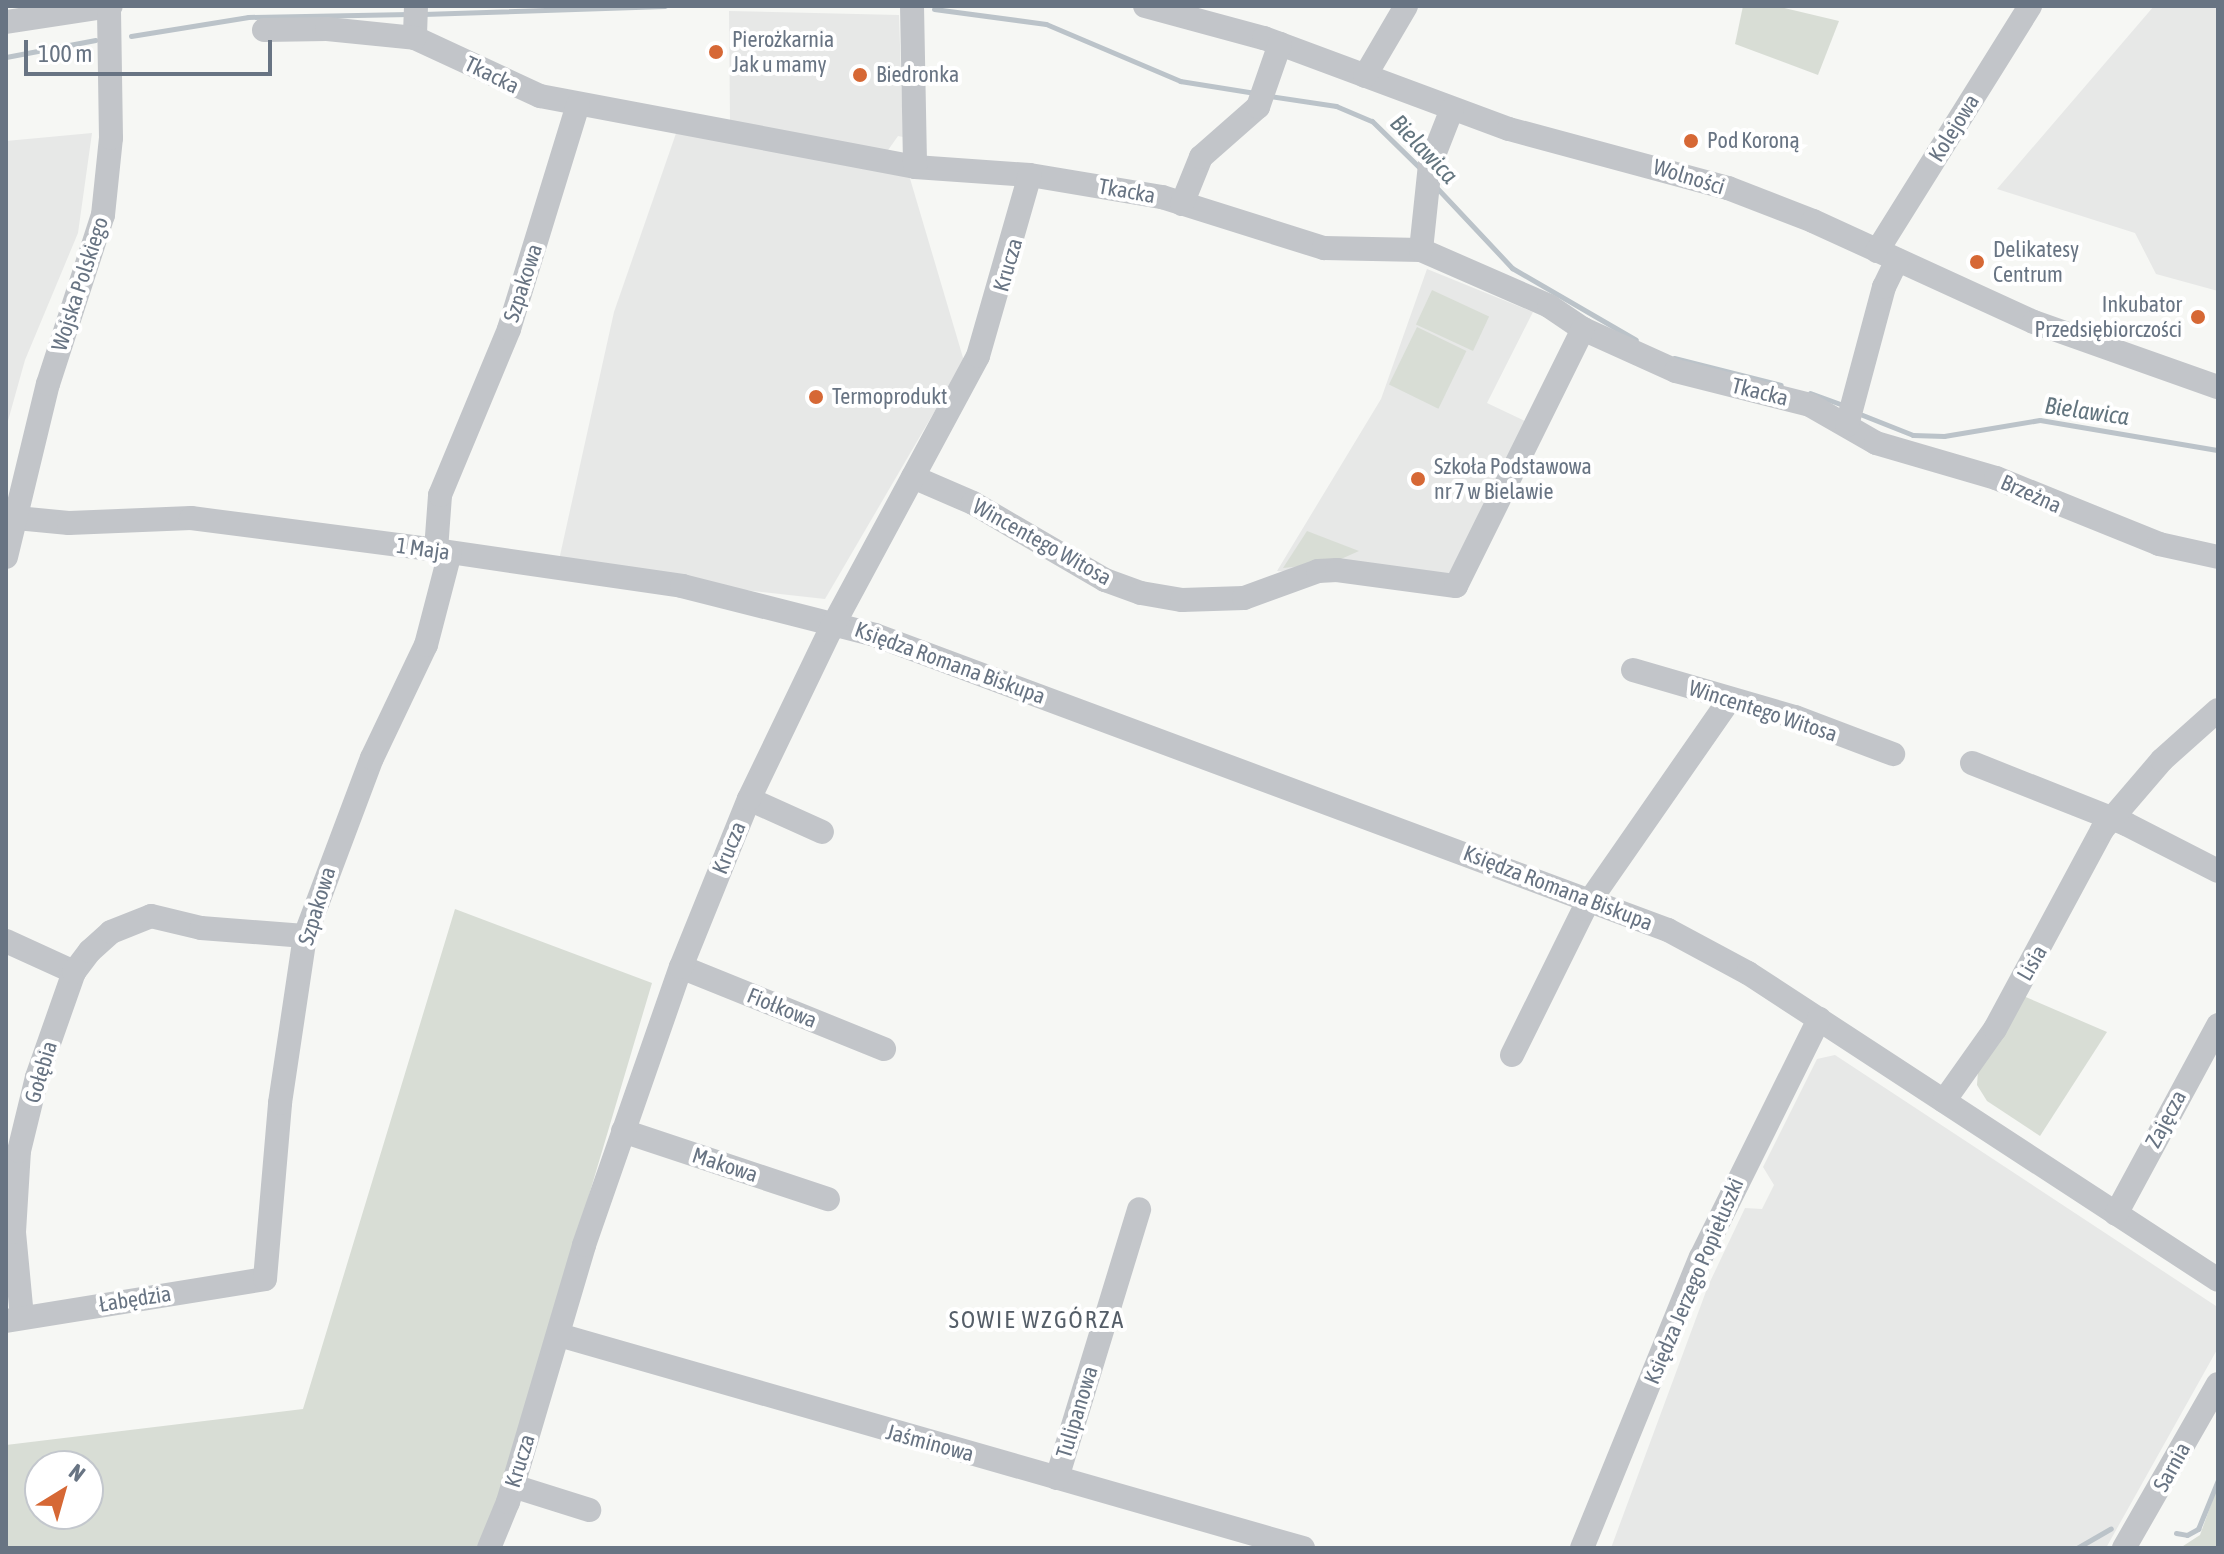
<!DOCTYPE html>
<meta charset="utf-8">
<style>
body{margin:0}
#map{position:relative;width:2224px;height:1554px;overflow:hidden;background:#f6f7f4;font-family:"Asap Condensed",sans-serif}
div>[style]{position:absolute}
.built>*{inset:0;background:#e7e8e7}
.green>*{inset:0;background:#d8ddd5;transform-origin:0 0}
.stream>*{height:5px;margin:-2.5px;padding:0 2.5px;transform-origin:2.5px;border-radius:2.5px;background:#bbc3c9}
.minor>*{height:24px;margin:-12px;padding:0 12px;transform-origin:12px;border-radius:12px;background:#c2c5c9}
.dots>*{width:22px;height:22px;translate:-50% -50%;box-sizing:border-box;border:4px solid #fff;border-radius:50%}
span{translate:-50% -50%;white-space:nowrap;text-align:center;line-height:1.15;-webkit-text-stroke:8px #fff;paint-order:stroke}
.poi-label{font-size:22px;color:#687483}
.left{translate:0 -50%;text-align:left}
.right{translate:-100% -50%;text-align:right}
.street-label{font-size:22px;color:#687483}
.water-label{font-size:24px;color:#63757f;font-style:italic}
.neighbourhood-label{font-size:24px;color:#555e68;letter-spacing:2px}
.frame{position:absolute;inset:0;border:8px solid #687483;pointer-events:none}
.north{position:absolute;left:24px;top:1450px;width:80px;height:80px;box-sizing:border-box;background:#fff;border:2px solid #c3c7cd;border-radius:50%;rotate:37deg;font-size:22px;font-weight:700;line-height:32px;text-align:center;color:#687483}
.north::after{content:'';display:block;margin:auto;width:28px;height:36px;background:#d66835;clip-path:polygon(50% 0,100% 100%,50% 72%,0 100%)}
.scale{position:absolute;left:24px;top:40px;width:248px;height:36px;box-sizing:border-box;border:4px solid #687483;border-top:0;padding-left:10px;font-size:24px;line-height:28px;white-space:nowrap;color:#687483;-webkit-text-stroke:6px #fff;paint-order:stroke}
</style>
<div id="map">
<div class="built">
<div style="clip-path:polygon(2154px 6px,2218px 6px,2218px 291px,2156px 274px,2135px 233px,1997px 189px)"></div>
<div style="clip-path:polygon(729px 11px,899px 15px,903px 137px,898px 136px,886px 153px,730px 122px)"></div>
<div style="clip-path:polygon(681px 119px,906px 165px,964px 361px,825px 599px,557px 569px,614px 312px)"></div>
<div style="clip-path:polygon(92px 133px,78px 233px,25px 360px,6px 428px,6px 141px)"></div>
<div style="clip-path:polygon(1427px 269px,1533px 312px,1487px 403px,1529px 423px,1455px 582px,1277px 571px,1381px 399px)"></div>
<div style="clip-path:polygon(1835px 1055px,2216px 1306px,2218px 1348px,2106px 1548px,1611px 1548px,1708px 1286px,1745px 1208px,1762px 1209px,1774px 1185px,1763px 1167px,1817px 1059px)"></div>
</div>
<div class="green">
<div style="clip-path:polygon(1743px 6px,1776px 6px,1839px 21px,1818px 75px,1735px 44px)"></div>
<div style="left:1432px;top:290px;width:63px;height:38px;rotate:25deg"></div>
<div style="left:1417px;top:327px;width:55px;height:64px;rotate:26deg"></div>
<div style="clip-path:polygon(1307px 531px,1359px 551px,1332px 563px,1283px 568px)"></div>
<div style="clip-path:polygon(evenodd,455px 909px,652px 983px,497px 1505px,479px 1548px,6px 1548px,6px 1445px,303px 1409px,455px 909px,40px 1466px,88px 1466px,88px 1514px,40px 1514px,40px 1466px)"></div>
<div style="clip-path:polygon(2021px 995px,2107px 1032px,2040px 1136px,1987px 1101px,1977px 1085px,1978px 1071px)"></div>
<div style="clip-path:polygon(2218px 1485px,2218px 1548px,2180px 1548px,2200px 1535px)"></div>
</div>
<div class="stream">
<div style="left:934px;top:9px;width:113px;rotate:7.6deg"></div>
<div style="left:1046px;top:24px;width:146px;rotate:23deg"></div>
<div style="left:1180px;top:81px;width:76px;rotate:9.1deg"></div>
<div style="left:423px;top:14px;width:242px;rotate:-1.9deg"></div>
<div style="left:131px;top:36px;width:119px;rotate:-9.2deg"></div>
<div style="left:248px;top:17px;width:161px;rotate:-1.1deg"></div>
<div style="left:6px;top:57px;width:91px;rotate:-10.8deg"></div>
<div style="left:1269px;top:96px;width:68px;rotate:8.5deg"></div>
<div style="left:1336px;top:106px;width:39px;rotate:23deg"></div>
<div style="left:1372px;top:121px;width:67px;rotate:44.4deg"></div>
<div style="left:1437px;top:188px;width:110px;rotate:46.8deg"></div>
<div style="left:1512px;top:268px;width:143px;rotate:30.1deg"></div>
<div style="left:1674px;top:358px;width:110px;rotate:14.2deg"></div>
<div style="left:1810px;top:393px;width:38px;rotate:20deg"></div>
<div style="left:1860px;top:414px;width:57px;rotate:21.6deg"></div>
<div style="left:1913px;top:435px;width:31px;rotate:2deg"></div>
<div style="left:1944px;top:436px;width:97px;rotate:-9.5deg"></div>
<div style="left:2040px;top:420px;width:181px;rotate:9.6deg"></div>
<div style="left:2176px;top:1533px;width:11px;rotate:10deg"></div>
<div style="left:2187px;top:1535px;width:13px;rotate:-29deg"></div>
<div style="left:2198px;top:1529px;width:53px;rotate:-67.8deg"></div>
<div style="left:2077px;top:1548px;width:39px;rotate:-30deg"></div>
</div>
<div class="minor">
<div style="left:416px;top:6px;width:32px;rotate:92deg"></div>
<div style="left:415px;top:38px;width:138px;rotate:24.9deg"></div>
<div style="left:540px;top:96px;width:382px;rotate:10.7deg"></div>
<div style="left:915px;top:167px;width:115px;rotate:4deg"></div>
<div style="left:1030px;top:175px;width:134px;rotate:9.5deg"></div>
<div style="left:1162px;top:197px;width:170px;rotate:17.5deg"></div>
<div style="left:1324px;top:248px;width:97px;rotate:1.2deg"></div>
<div style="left:1421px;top:250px;width:140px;rotate:23.6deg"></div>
<div style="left:1549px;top:306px;width:41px;rotate:34.1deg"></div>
<div style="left:1583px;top:329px;width:102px;rotate:24.3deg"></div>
<div style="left:1676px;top:371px;width:138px;rotate:14.2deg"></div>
<div style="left:1810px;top:405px;width:76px;rotate:29.9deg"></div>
<div style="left:1876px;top:443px;width:125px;rotate:16.3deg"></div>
<div style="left:1996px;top:478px;width:176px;rotate:22deg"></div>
<div style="left:2159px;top:544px;width:60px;rotate:12.4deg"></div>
<div style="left:912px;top:6px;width:161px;rotate:88.9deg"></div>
<div style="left:1145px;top:6px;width:123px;rotate:15.1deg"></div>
<div style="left:1264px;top:38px;width:261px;rotate:20.4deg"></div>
<div style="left:1509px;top:129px;width:227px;rotate:15.1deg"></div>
<div style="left:1728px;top:188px;width:91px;rotate:21.2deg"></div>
<div style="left:1813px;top:221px;width:243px;rotate:24.6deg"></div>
<div style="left:2034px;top:322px;width:195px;rotate:19.5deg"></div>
<div style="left:6px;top:22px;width:106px;rotate:-8.7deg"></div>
<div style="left:264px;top:30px;width:63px;rotate:-0.9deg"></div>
<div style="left:327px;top:29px;width:88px;rotate:5.8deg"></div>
<div style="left:1365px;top:76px;width:81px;rotate:-59.6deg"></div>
<div style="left:1182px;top:204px;width:51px;rotate:-68deg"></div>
<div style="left:1201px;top:157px;width:76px;rotate:-41.3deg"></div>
<div style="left:1258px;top:107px;width:67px;rotate:-70.8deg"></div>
<div style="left:1421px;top:250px;width:85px;rotate:-84deg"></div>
<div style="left:1430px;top:165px;width:60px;rotate:-68.6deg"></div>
<div style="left:1877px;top:251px;width:289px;rotate:-58deg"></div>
<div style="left:1847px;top:425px;width:143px;rotate:-75deg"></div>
<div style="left:1884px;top:287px;width:30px;rotate:-64deg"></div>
<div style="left:913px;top:477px;width:65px;rotate:23.4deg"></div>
<div style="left:973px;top:503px;width:153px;rotate:30.3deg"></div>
<div style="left:1105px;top:580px;width:38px;rotate:20deg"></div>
<div style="left:1141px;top:593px;width:42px;rotate:9.7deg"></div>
<div style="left:1182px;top:600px;width:62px;rotate:-1.8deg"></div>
<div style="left:1244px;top:598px;width:79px;rotate:-20deg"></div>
<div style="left:1318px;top:571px;width:19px;rotate:-3deg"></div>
<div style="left:1337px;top:570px;width:120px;rotate:7.7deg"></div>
<div style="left:1456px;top:586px;width:287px;rotate:-63.7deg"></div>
<div style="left:6px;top:517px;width:63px;rotate:5.4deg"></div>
<div style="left:69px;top:523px;width:122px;rotate:-2.3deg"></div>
<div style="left:191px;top:518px;width:247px;rotate:7.4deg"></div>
<div style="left:436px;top:550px;width:249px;rotate:8.3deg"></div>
<div style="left:682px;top:586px;width:199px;rotate:14.2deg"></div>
<div style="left:875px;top:635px;width:846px;rotate:20.41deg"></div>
<div style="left:1668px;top:930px;width:91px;rotate:28.3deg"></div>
<div style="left:1748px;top:973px;width:561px;rotate:33.15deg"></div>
<div style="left:436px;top:550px;width:55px;rotate:-85.8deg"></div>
<div style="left:440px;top:495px;width:180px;rotate:-67.4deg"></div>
<div style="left:509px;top:329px;width:234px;rotate:-72.9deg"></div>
<div style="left:6px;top:557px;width:178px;rotate:-76.4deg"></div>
<div style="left:48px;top:384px;width:178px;rotate:-72deg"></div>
<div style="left:103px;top:215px;width:77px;rotate:-84.1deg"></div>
<div style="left:111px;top:138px;width:132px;rotate:-90.9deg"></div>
<div style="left:1633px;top:670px;width:169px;rotate:16.2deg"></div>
<div style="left:1795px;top:717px;width:105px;rotate:20.7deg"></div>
<div style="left:1972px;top:763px;width:166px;rotate:21.6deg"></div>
<div style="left:2126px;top:824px;width:103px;rotate:27.1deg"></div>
<div style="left:749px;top:799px;width:80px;rotate:24.3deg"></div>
<div style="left:6px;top:941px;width:75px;rotate:24.5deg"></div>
<div style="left:681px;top:967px;width:219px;rotate:22deg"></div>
<div style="left:1512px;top:1055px;width:163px;rotate:-63.7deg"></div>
<div style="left:1584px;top:909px;width:256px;rotate:-55.2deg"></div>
<div style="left:1944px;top:1101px;width:88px;rotate:-54.7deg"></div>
<div style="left:1995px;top:1029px;width:226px;rotate:-61.7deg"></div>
<div style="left:2102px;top:830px;width:92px;rotate:-49.4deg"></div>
<div style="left:2162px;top:760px;width:75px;rotate:-41.8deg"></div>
<div style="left:623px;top:1131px;width:216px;rotate:18.4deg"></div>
<div style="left:2116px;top:1214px;width:215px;rotate:-61.6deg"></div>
<div style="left:22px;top:1317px;width:85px;rotate:-95.4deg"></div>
<div style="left:14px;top:1232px;width:81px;rotate:-86.5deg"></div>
<div style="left:19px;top:1151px;width:76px;rotate:-76.3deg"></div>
<div style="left:37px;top:1077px;width:111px;rotate:-70.6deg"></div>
<div style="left:74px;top:972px;width:26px;rotate:-53deg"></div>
<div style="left:90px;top:951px;width:28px;rotate:-42deg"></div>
<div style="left:111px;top:932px;width:43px;rotate:-21.8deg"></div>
<div style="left:151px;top:916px;width:51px;rotate:13.5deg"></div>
<div style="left:201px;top:928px;width:104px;rotate:4.4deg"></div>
<div style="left:6px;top:1321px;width:262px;rotate:-9.2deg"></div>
<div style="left:265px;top:1279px;width:177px;rotate:-85.1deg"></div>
<div style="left:280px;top:1103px;width:169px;rotate:-81.5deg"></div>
<div style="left:305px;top:936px;width:190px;rotate:-69.4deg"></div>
<div style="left:372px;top:758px;width:125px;rotate:-64.5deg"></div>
<div style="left:426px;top:645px;width:95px;rotate:-75.4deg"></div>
<div style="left:559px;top:1335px;width:774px;rotate:15.98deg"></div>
<div style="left:1057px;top:1478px;width:281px;rotate:-73deg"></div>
<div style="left:513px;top:1486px;width:80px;rotate:17.5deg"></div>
<div style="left:489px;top:1548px;width:50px;rotate:-67.6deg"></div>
<div style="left:508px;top:1502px;width:268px;rotate:-73.5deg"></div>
<div style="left:584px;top:1245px;width:294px;rotate:-70.8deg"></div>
<div style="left:681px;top:967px;width:181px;rotate:-68deg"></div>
<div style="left:749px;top:799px;width:187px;rotate:-64.3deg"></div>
<div style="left:830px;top:631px;width:312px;rotate:-61.7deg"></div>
<div style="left:978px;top:356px;width:188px;rotate:-74deg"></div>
<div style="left:1582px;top:1548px;width:314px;rotate:-67.8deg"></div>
<div style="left:1701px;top:1257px;width:266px;rotate:-63.6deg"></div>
<div style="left:2124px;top:1548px;width:189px;rotate:-60.2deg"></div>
</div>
<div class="dots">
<div style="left:716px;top:52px;background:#d66835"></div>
<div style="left:860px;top:75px;background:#d66835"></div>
<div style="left:1691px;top:141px;background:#d66835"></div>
<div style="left:1977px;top:262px;background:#d66835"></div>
<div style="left:2198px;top:317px;background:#d66835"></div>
<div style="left:816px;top:397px;background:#d66835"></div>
<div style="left:1418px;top:479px;background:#d66835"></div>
</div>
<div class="poi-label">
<span class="left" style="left:732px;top:52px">Pierożkarnia<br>Jak u mamy</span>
<span class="left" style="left:876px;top:75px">Biedronka</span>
<span class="left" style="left:1707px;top:141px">Pod Koroną</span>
<span class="left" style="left:1993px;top:262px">Delikatesy<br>Centrum</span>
<span class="right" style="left:2182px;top:317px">Inkubator<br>Przedsiębiorczości</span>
<span class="left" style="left:832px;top:397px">Termoprodukt</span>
<span class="left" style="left:1434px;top:479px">Szkoła Podstawowa<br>nr 7 w Bielawie</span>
</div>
<div class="street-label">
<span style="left:492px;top:75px;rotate:26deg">Tkacka</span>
<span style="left:1954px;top:128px;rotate:-58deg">Kolejowa</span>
<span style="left:1689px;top:177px;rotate:17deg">Wolności</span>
<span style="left:1127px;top:191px;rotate:10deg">Tkacka</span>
<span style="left:1008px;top:265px;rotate:-74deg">Krucza</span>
<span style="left:523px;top:283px;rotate:-72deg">Szpakowa</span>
<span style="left:80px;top:284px;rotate:-72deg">Wojska Polskiego</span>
<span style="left:1760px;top:392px;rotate:14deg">Tkacka</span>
<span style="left:2031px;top:494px;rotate:24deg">Brzeżna</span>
<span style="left:1042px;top:542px;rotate:29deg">Wincentego Witosa</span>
<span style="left:423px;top:549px;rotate:8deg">1 Maja</span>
<span style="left:950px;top:663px;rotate:20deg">Księdza Romana Biskupa</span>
<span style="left:1763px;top:711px;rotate:18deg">Wincentego Witosa</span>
<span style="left:729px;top:848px;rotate:-68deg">Krucza</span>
<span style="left:1558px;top:888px;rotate:21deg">Księdza Romana Biskupa</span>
<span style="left:317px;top:906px;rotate:-73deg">Szpakowa</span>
<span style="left:2032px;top:963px;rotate:-60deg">Lisia</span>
<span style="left:782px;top:1008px;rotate:22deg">Fiołkowa</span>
<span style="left:41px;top:1072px;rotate:-73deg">Gołębia</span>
<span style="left:2166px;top:1119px;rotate:-62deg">Zajęcza</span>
<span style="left:725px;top:1165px;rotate:18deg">Makowa</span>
<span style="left:1694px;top:1281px;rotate:-67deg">Księdza Jerzego Popiełuszki</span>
<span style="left:135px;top:1299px;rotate:-9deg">Łabędzia</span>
<span style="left:1077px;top:1412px;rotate:-73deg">Tulipanowa</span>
<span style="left:930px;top:1443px;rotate:15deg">Jaśminowa</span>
<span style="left:520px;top:1461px;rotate:-73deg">Krucza</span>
<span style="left:2172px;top:1467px;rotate:-61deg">Sarnia</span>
</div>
<div class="water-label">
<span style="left:1424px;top:149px;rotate:46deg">Bielawica</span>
<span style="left:2087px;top:411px;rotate:8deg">Bielawica</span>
</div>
<div class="neighbourhood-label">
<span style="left:1037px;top:1320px">SOWIE WZGÓRZA</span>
</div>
<div class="frame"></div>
<div class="north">N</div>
<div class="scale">100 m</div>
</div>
